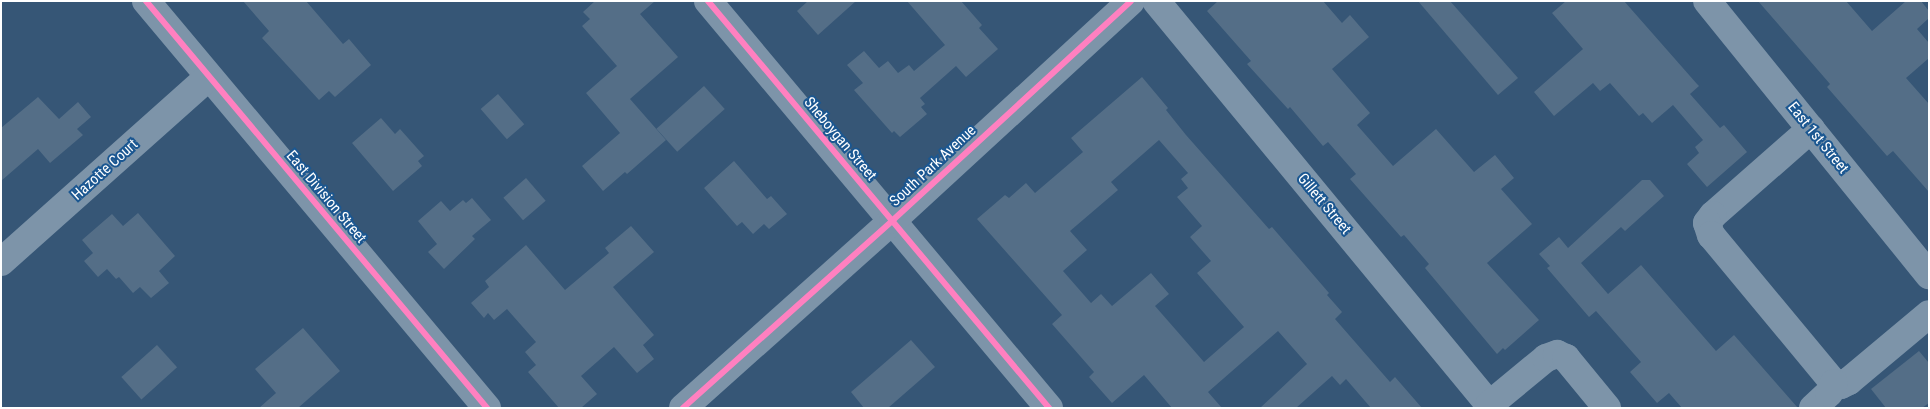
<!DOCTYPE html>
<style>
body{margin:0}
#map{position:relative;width:1930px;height:409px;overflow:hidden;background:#365676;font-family:"Roboto Condensed",sans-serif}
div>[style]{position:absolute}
.building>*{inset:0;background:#546e87;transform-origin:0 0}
.minor>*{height:28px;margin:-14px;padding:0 14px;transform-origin:14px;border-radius:14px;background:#7d94a9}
.cycleway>*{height:6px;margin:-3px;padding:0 3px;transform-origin:3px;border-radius:3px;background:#ff80c0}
span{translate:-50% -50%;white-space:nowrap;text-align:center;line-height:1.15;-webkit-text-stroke:4px #1b5791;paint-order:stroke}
.street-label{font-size:15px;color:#fff}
.frame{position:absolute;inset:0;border:2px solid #fff;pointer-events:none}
</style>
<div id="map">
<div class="building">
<div style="clip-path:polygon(243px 1px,306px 1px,343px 44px,349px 39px,371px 65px,335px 97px,329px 91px,319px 100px,262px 38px,269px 31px)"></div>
<div style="clip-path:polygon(595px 1px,655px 1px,640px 14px,678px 57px,630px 99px,666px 140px,627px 174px,625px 172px,603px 191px,582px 166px,620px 133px,586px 93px,617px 66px,582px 26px,590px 19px,583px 12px)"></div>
<div style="clip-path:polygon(808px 1px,856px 1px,818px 35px,797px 11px)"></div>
<div style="clip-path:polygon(907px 1px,961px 1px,982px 25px,979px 28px,998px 49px,966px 77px,956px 66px,920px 98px,925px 104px,921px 107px,927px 114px,900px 137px,894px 131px,892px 133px,854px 90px,863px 83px,847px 65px,864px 51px,879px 68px,888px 61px,898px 73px,909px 65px,914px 71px,945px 45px)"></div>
<div style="clip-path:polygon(1218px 1px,1323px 1px,1342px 23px,1350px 15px,1369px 37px,1332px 69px,1370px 113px,1357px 125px,1393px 166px,1436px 129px,1474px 172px,1495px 155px,1514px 178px,1501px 189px,1532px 224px,1487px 263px,1539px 320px,1505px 350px,1503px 348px,1497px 354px,1425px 268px,1429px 264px,1404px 235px,1401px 237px,1350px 179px,1356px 174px,1328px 142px,1323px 146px,1290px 107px,1288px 109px,1247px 64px,1251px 61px,1207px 11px)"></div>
<div style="clip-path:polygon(1418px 1px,1450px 1px,1518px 78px,1498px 95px)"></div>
<div style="clip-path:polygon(1566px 1px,1624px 1px,1697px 84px,1699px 86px,1690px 94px,1720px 128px,1724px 125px,1747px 152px,1707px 187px,1687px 164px,1699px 153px,1695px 147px,1703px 140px,1673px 105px,1652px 123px,1643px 113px,1639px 116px,1610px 83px,1600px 91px,1593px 83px,1554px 116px,1534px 92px,1583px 49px,1552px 13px)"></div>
<div style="clip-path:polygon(1758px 1px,1846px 1px,1872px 31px,1906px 1px,1921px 1px,1929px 11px,1929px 18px,1917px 29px,1929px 43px,1929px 58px,1906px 78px,1929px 104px,1929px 192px,1893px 151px,1887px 156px,1827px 87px,1830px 84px)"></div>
<div style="clip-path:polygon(evenodd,1142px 77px,1168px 108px,1166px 110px,1186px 135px,1269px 229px,1272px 227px,1329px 293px,1327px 295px,1342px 312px,1335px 319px,1390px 382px,1395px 377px,1422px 408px,1371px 408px,1346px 379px,1340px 385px,1332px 376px,1296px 408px,1260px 408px,1307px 364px,1278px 331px,1208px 392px,1222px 408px,1172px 408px,1144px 375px,1112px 403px,1089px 377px,1094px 372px,1052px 324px,1062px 315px,977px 219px,1005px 195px,1009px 198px,1026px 183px,1035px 193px,1083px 152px,1071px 138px,1142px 77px,1159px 140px,1188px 173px,1181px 179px,1188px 188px,1177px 197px,1202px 226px,1190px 237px,1211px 261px,1197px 273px,1244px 327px,1204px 362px,1155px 306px,1169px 294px,1151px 273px,1112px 306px,1101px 294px,1091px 303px,1063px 271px,1087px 250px,1070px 231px,1118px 190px,1111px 182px,1159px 140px)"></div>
<div style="left:704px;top:86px;width:31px;height:64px;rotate:48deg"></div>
<div style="left:498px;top:94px;width:40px;height:23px;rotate:49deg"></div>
<div style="clip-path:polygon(38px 97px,59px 119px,78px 102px,91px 117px,77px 129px,83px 135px,50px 163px,38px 149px,1px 181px,1px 128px)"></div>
<div style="clip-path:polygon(381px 118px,395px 134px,400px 129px,424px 156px,418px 161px,422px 166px,393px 191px,352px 143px)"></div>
<div style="clip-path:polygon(734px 161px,767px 199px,771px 196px,787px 214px,769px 229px,764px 224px,753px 234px,742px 222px,737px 226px,704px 188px)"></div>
<div style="left:526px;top:178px;width:30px;height:30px;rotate:49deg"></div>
<div style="clip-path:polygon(1642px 180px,1650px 180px,1664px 196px,1625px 231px,1621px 227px,1581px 263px,1608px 294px,1641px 265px,1716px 351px,1734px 335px,1798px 408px,1682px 408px,1669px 393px,1657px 403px,1630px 372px,1641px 362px,1596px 311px,1589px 317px,1547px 268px,1550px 266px,1539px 254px,1559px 237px,1568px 248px)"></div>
<div style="clip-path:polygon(472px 198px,491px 220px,472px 236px,475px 239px,444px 269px,428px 252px,437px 244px,418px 221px,441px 201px,450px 211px,463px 200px,466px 203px)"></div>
<div style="clip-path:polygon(138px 213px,175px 256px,159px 271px,169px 283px,151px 298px,140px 287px,133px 293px,119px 277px,116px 279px,107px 269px,98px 277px,84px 261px,93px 253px,82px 240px,112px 214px,123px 226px)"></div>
<div style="clip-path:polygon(631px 226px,654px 252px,613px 287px,654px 335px,643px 345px,654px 359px,637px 373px,614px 347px,581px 376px,597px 394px,581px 408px,559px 408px,528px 372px,536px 365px,525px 352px,536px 342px,507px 309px,494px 320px,488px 313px,484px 318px,471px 303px,489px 287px,485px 281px,526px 245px,565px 290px,609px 253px,605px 248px)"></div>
<div style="clip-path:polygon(303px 328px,340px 371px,298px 408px,259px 408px,276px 393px,255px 369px)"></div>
<div style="clip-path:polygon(911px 340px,935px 367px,888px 408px,864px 408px,851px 392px)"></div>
<div style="left:157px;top:345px;width:30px;height:48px;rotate:48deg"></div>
<div style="clip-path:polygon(1919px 351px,1929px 363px,1929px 403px,1922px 408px,1886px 408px,1871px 389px)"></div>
</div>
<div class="minor">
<div style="left:146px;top:1px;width:531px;rotate:50.04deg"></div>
<div style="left:708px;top:1px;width:531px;rotate:50.04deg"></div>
<div style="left:1156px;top:1px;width:528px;rotate:50.46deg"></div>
<div style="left:1707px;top:1px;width:353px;rotate:51deg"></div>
<div style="left:1811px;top:129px;width:130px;rotate:138.7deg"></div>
<div style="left:1713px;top:215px;width:10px;rotate:127deg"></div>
<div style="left:1707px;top:223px;width:13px;rotate:72deg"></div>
<div style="left:1711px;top:235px;width:192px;rotate:50.3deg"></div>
<div style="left:1834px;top:383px;width:7px;rotate:16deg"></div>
<div style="left:1841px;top:385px;width:9px;rotate:-27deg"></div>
<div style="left:1849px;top:381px;width:104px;rotate:-39.9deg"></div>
<div style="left:1px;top:262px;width:278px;rotate:-41.7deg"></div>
<div style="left:1489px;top:405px;width:74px;rotate:-39.5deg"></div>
<div style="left:1546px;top:358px;width:12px;rotate:-20deg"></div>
<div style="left:1557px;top:354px;width:10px;rotate:24deg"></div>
<div style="left:1566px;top:358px;width:65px;rotate:50.6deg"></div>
<div style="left:683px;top:408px;width:282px;rotate:-41.8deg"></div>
<div style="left:893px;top:220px;width:323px;rotate:-42.6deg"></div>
<div style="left:1813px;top:408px;width:22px;rotate:-43deg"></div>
<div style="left:1829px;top:393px;width:11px;rotate:-63deg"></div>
</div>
<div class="cycleway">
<div style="left:146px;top:1px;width:531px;rotate:50.04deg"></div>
<div style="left:708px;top:1px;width:531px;rotate:50.04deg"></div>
<div style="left:683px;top:408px;width:282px;rotate:-41.8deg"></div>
<div style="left:893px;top:220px;width:323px;rotate:-42.6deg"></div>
</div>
<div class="street-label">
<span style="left:1818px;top:138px;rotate:51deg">East 1st Street</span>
<span style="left:840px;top:139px;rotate:50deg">Sheboygan Street</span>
<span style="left:933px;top:166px;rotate:-43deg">South Park Avenue</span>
<span style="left:105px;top:170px;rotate:-42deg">Hazotte Court</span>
<span style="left:326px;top:197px;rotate:50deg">East Division Street</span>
<span style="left:1324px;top:204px;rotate:50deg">Gillett Street</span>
</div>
<div class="frame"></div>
</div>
